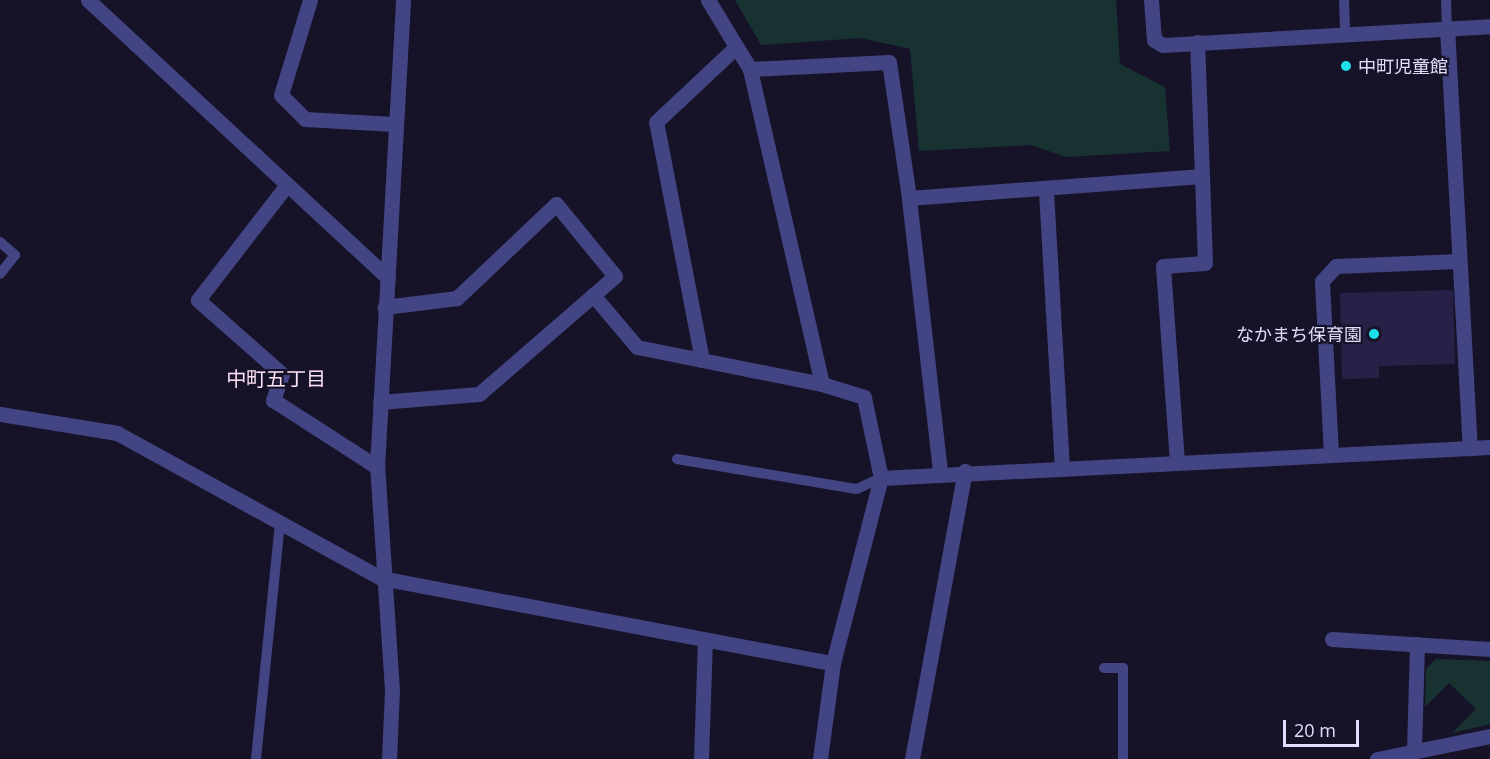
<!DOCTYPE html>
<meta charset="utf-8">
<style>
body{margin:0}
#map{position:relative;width:1490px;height:759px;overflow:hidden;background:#161329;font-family:"Open Sans","Noto Sans JP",sans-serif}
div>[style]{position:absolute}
.green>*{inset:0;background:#173230}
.building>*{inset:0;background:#272148}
.service>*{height:10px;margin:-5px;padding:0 5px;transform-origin:5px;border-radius:5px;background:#434483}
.minor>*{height:15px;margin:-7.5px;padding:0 7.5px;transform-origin:7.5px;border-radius:7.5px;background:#434483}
.dots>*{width:16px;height:16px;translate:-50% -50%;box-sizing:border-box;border:3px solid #161329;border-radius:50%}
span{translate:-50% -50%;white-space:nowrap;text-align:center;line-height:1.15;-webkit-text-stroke:4.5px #161329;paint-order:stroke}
.poi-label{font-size:18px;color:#e0defc}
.left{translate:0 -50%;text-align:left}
.right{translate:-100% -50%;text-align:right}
.neighbourhood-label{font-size:20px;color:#fce0f3}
.scale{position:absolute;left:1283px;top:720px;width:76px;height:27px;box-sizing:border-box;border:3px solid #e0defc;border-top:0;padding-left:8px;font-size:18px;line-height:21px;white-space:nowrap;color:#e0defc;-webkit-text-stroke:4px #161329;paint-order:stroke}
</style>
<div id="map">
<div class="green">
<div style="clip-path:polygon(735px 0,1116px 0,1120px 64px,1165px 87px,1170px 151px,1066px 157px,1031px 145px,919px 151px,910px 49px,861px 38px,761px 45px)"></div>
<div style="clip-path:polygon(1436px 659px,1490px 661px,1490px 724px,1452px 733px,1476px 709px,1449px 683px,1425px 707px,1426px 669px)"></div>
</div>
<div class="building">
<div style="clip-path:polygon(1453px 290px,1455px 364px,1379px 366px,1379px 378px,1342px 379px,1340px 293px)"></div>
</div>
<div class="service">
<div style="left:1344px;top:0;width:34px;rotate:88deg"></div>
<div style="left:1446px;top:0;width:27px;rotate:88deg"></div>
<div style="left:0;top:242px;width:20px;rotate:41deg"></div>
<div style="left:15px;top:255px;width:24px;rotate:128deg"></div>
<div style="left:677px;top:459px;width:182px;rotate:9.5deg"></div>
<div style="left:857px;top:489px;width:26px;rotate:-25deg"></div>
<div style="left:1104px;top:668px;width:19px"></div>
<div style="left:1123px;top:668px;width:91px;rotate:90deg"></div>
<div style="left:256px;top:759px;width:236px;rotate:-84.2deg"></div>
</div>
<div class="minor">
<div style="left:88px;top:0;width:409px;rotate:42.8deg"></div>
<div style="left:310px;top:0;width:99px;rotate:107deg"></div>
<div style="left:281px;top:95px;width:34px;rotate:45deg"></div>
<div style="left:305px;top:119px;width:89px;rotate:3.2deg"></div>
<div style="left:1151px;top:0;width:40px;rotate:85.7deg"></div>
<div style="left:1154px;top:40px;width:10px;rotate:29deg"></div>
<div style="left:1163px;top:45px;width:328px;rotate:-3.3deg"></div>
<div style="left:1447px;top:27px;width:422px;rotate:86.9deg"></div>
<div style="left:750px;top:69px;width:139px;rotate:-2.9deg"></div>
<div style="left:889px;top:62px;width:137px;rotate:81.6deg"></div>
<div style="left:286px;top:186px;width:144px;rotate:127.7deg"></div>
<div style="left:198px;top:300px;width:112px;rotate:41.4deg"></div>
<div style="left:282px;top:374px;width:28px;rotate:109deg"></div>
<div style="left:273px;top:400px;width:124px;rotate:32.8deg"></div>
<div style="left:1046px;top:191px;width:277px;rotate:86.7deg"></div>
<div style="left:593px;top:295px;width:68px;rotate:49.8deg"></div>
<div style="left:637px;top:347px;width:189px;rotate:11.3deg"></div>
<div style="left:702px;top:360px;width:242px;rotate:-100.9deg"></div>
<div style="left:656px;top:122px;width:110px;rotate:-43.2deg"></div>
<div style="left:380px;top:402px;width:99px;rotate:-4.6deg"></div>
<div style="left:479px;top:394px;width:180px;rotate:-40.9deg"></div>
<div style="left:615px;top:276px;width:93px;rotate:-129.3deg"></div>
<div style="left:556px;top:204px;width:137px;rotate:136.5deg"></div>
<div style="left:457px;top:298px;width:73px;rotate:172.9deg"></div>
<div style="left:0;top:414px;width:119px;rotate:9.2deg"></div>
<div style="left:117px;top:433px;width:301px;rotate:28.8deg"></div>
<div style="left:381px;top:578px;width:460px;rotate:10.7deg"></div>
<div style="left:833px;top:663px;width:191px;rotate:-75.5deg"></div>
<div style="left:881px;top:478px;width:83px;rotate:-101.9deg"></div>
<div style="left:864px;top:397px;width:44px;rotate:-162.8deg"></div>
<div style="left:822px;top:384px;width:323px;rotate:-102.9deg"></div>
<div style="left:750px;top:69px;width:81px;rotate:-121.3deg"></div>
<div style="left:1331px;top:454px;width:173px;rotate:-93deg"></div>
<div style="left:1322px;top:281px;width:21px;rotate:-47deg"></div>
<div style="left:1336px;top:266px;width:123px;rotate:-2.3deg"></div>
<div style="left:1177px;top:462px;width:196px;rotate:-94.1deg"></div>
<div style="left:1163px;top:266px;width:42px;rotate:-4.1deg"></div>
<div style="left:1205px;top:263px;width:87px;rotate:-92deg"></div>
<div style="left:940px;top:471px;width:275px;rotate:-96.5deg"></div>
<div style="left:909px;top:198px;width:294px;rotate:-4.3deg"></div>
<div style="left:1202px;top:176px;width:134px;rotate:-92.1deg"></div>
<div style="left:881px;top:478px;width:610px;rotate:-2.91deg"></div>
<div style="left:1332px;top:639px;width:158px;rotate:3.6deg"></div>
<div style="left:1414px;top:751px;width:107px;rotate:-88.4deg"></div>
<div style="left:389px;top:759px;width:69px;rotate:-87.5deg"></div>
<div style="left:392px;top:690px;width:224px;rotate:-93.8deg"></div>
<div style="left:377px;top:467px;width:468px;rotate:-86.8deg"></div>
<div style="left:701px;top:759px;width:119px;rotate:-88.1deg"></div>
<div style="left:820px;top:759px;width:97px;rotate:-82.3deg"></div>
<div style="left:912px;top:759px;width:293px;rotate:-79.6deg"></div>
<div style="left:1377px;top:759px;width:115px;rotate:-11.5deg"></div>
</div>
<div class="dots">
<div style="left:1346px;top:66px;background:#1ddfea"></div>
<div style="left:1374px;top:334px;background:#1ddfea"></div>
</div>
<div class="poi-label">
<span class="left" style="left:1358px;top:66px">中町児童館</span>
<span class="right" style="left:1362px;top:334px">なかまち保育園</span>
</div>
<div class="neighbourhood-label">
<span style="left:276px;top:378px">中町五丁目</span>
</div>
<div class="scale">20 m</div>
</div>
